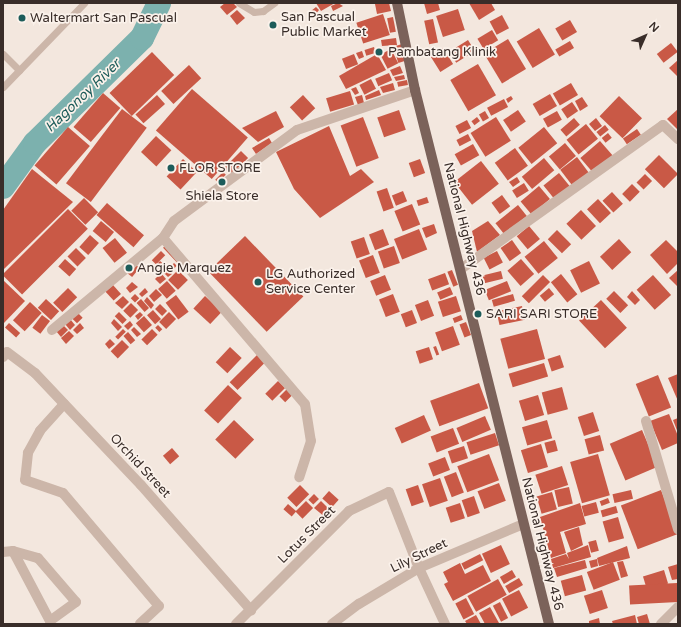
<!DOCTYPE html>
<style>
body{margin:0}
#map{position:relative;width:681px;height:627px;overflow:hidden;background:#f3e7de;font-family:"Varela Round",sans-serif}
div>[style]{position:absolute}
.river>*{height:24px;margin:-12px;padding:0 12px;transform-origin:12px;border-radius:12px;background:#7cb1ae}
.building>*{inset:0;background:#c95946;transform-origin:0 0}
.service>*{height:7px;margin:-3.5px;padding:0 3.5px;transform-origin:3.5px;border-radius:3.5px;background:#ccb6a9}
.minor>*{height:10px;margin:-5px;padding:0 5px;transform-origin:5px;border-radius:5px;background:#ccb6a9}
.primary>*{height:10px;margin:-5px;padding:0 5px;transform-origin:5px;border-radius:5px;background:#7b625a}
.dots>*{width:11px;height:11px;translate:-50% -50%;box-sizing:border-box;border:2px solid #fbf2eb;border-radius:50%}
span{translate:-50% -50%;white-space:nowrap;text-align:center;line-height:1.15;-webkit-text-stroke:3.5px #fbf2eb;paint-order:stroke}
.poi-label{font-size:13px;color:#392d29}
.left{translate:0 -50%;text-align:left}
.street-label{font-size:13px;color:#392d29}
.water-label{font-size:14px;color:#1d5c5a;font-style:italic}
.frame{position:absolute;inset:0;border:4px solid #392d29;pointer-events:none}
.north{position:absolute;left:625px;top:16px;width:40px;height:40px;-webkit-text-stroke:3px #fbf2eb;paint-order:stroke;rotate:45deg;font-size:11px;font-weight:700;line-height:16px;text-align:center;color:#392d29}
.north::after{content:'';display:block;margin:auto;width:14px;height:18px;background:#392d29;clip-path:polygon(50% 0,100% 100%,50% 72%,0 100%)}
</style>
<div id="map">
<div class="river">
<div style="left:3px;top:187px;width:54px;rotate:-54deg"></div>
<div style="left:35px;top:143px;width:150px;rotate:-44.5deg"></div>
<div style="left:142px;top:38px;width:39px;rotate:-64deg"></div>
</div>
<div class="building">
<div style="clip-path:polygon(225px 3px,233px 3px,237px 7px,227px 15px,220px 7px)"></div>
<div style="clip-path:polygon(316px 3px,335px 3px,321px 11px)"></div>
<div style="clip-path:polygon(338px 3px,343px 6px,333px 11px,331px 6px)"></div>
<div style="clip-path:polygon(389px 3px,391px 11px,377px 14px,375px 4px)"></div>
<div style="clip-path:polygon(424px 3px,438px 3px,440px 10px,427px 14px)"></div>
<div style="clip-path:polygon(469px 3px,491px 3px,495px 10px,479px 20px)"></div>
<div style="clip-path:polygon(316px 7px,319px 10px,315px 15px,311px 11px)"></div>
<div style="left:458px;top:9px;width:22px;height:23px;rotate:72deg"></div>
<div style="clip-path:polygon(237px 10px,245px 18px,237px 25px,230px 16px)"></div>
<div style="left:383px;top:14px;width:22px;height:28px;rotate:72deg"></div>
<div style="left:502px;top:15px;width:15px;height:14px;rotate:62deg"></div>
<div style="left:393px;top:17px;width:15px;height:6px;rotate:79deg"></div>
<div style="left:433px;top:19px;width:24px;height:9px;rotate:78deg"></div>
<div style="left:570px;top:20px;width:14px;height:17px;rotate:60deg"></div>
<div style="left:539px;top:28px;width:31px;height:26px;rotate:59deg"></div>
<div style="left:492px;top:30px;width:12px;height:17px;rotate:59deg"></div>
<div style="clip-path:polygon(396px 38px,397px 45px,382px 46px,381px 40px)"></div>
<div style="left:508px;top:39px;width:35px;height:28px;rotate:59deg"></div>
<div style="left:468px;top:40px;width:13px;height:22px;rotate:58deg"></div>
<div style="left:570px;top:41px;width:8px;height:17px;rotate:60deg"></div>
<div style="left:671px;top:43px;width:11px;height:18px;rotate:52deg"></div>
<div style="left:402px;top:44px;width:17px;height:9px;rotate:73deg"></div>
<div style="left:374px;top:47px;width:6px;height:10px;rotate:72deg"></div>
<div style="left:443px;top:48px;width:19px;height:15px;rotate:58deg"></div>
<div style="left:391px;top:49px;width:16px;height:12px;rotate:63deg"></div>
<div style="clip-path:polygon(362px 51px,364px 57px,359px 59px,356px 53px)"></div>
<div style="left:152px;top:52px;width:32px;height:59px;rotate:46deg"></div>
<div style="left:354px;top:54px;width:11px;height:13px;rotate:68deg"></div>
<div style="clip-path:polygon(377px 54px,386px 70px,346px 89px,339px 76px)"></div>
<div style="clip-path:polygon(678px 60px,678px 77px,669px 68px)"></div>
<div style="left:478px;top:64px;width:36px;height:32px;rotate:60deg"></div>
<div style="left:189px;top:65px;width:18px;height:38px;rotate:47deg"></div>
<div style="clip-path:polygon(400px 66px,403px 73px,393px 76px,390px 70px)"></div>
<div style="left:389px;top:73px;width:8px;height:15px;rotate:67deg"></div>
<div style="clip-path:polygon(404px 75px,405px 79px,396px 81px,394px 77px)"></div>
<div style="left:371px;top:79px;width:11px;height:13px;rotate:63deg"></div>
<div style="left:407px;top:80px;width:5px;height:10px;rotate:79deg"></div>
<div style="clip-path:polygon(393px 83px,395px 90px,383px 93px,380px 87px)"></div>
<div style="left:571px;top:83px;width:14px;height:21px;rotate:60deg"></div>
<div style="clip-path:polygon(356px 87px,359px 93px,355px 95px,351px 89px)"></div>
<div style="left:192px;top:89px;width:74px;height:55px;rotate:41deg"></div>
<div style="clip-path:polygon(379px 90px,381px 95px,366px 100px,365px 96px)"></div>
<div style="left:350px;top:91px;width:14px;height:25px;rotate:73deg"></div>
<div style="left:103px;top:93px;width:23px;height:45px;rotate:41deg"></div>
<div style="left:550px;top:94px;width:14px;height:20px;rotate:60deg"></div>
<div style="left:157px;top:95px;width:12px;height:29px;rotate:48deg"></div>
<div style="left:303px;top:95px;width:18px;height:18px;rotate:47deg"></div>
<div style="clip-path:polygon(362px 95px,364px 103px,358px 105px,355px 97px)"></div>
<div style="clip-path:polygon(511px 96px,513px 99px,508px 103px,506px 99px)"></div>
<div style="left:619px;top:96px;width:32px;height:28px;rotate:44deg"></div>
<div style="clip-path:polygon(582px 97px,588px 106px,580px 111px,575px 101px)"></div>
<div style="left:504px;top:99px;width:9px;height:19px;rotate:63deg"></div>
<div style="left:572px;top:102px;width:11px;height:13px;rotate:56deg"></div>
<div style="left:122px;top:109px;width:31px;height:93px;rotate:37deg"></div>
<div style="clip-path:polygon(678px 109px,678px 130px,667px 119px)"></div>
<div style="left:399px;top:110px;width:21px;height:23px;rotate:71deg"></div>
<div style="left:518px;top:110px;width:14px;height:18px;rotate:56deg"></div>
<div style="clip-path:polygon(276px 111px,284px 127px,258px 142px,242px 128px)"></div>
<div style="left:485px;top:111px;width:8px;height:7px;rotate:60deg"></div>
<div style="left:557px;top:111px;width:10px;height:16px;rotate:61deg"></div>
<div style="left:363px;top:117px;width:44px;height:24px;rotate:69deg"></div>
<div style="left:477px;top:117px;width:5px;height:7px;rotate:53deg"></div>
<div style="left:496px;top:117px;width:28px;height:30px;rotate:58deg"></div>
<div style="left:574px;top:118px;width:9px;height:18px;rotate:49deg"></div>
<div style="clip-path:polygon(596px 118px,602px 126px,595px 131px,589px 124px)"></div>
<div style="left:467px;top:120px;width:9px;height:13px;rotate:63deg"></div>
<div style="left:586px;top:124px;width:19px;height:25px;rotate:51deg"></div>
<div style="left:605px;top:125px;width:6px;height:11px;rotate:51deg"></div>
<div style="clip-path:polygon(329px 126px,350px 176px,361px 169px,374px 182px,320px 218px,294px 189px,276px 152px)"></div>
<div style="left:68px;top:127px;width:29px;height:51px;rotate:41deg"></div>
<div style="left:544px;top:127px;width:21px;height:33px;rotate:51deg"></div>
<div style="left:637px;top:129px;width:7px;height:17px;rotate:56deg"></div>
<div style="left:608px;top:133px;width:6px;height:8px;rotate:51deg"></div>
<div style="left:468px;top:134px;width:7px;height:13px;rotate:63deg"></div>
<div style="left:156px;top:136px;width:21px;height:22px;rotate:43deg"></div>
<div style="clip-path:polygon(269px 138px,272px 143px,256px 154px,252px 148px)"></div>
<div style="left:600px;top:141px;width:20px;height:26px;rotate:49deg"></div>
<div style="left:565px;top:143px;width:17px;height:21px;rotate:50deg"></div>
<div style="left:473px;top:144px;width:13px;height:21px;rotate:61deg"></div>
<div style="left:515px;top:148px;width:22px;height:25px;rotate:54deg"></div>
<div style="left:241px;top:151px;width:10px;height:24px;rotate:45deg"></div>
<div style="left:659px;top:155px;width:27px;height:20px;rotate:45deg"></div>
<div style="left:577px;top:157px;width:20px;height:21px;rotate:53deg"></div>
<div style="left:544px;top:158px;width:16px;height:29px;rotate:50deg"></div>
<div style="left:183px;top:159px;width:19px;height:24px;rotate:43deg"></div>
<div style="left:420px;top:159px;width:15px;height:12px;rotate:70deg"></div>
<div style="left:481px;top:161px;width:29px;height:34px;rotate:52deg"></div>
<div style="clip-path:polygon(32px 169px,73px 202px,3px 270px,3px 210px)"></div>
<div style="left:223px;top:172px;width:4px;height:11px;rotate:45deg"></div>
<div style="left:559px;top:173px;width:19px;height:20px;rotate:51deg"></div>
<div style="left:645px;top:174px;width:10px;height:12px;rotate:45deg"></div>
<div style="clip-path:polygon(517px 177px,520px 182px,513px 187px,509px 182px)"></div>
<div style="left:524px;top:183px;width:9px;height:14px;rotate:58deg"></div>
<div style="left:632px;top:184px;width:11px;height:14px;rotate:45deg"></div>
<div style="left:539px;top:186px;width:17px;height:24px;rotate:50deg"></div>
<div style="left:387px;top:188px;width:21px;height:11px;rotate:71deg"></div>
<div style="left:403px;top:191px;width:11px;height:12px;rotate:68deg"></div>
<div style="left:612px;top:192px;width:16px;height:13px;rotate:47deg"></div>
<div style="left:502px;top:195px;width:14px;height:13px;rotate:54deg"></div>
<div style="left:427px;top:197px;width:6px;height:11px;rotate:72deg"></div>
<div style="left:84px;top:198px;width:20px;height:18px;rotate:45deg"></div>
<div style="left:598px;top:199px;width:19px;height:15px;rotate:47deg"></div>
<div style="left:107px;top:203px;width:49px;height:16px;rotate:41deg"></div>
<div style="left:412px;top:204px;width:22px;height:19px;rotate:68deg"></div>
<div style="left:518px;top:205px;width:14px;height:29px;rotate:51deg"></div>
<div style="left:68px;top:209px;width:28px;height:93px;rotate:45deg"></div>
<div style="left:581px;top:210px;width:22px;height:20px;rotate:47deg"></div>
<div style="left:101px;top:221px;width:17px;height:13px;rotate:40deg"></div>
<div style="clip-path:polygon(488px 221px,500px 235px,477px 252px,472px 231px)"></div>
<div style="clip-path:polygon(434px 224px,437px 233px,426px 238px,422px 228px)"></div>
<div style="left:529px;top:226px;width:17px;height:16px;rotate:50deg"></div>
<div style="left:383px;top:229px;width:17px;height:15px;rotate:69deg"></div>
<div style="left:419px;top:229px;width:22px;height:27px;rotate:68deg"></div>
<div style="left:557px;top:230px;width:20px;height:13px;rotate:45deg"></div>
<div style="left:90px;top:235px;width:12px;height:16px;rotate:42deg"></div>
<div style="left:245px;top:236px;width:84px;height:51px;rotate:46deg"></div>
<div style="left:364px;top:237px;width:18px;height:14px;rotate:71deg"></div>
<div style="left:115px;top:238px;width:19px;height:16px;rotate:51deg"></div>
<div style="left:619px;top:239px;width:18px;height:26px;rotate:47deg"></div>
<div style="left:512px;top:240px;width:16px;height:14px;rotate:55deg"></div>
<div style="clip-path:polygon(666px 240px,678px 252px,678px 263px,667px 274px,650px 255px)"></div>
<div style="left:544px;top:241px;width:22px;height:25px;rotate:51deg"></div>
<div style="left:166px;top:245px;width:21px;height:4px;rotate:47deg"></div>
<div style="left:394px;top:246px;width:18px;height:17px;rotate:71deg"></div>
<div style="left:76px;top:248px;width:14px;height:12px;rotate:45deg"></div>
<div style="left:161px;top:251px;width:6px;height:13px;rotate:45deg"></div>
<div style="left:497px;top:251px;width:13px;height:15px;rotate:63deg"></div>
<div style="left:373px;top:255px;width:19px;height:15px;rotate:69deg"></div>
<div style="left:65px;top:259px;width:15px;height:10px;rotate:42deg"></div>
<div style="left:521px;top:259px;width:20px;height:18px;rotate:49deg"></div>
<div style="clip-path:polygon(160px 261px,166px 266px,161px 271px,156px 265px)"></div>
<div style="left:589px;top:261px;width:25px;height:21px;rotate:64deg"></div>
<div style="left:174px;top:263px;width:4px;height:6px;rotate:45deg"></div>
<div style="left:135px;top:264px;width:6px;height:12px;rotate:39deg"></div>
<div style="clip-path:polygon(168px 269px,172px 274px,168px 277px,164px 273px)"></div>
<div style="left:178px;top:270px;width:14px;height:14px;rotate:45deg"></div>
<div style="left:452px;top:270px;width:16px;height:5px;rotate:68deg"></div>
<div style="clip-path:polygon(678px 270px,678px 287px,669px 278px)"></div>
<div style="left:501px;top:271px;width:8px;height:19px;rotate:76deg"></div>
<div style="clip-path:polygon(161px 273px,166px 279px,160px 284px,155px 279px)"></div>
<div style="left:445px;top:273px;width:12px;height:18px;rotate:70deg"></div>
<div style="left:561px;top:274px;width:26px;height:13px;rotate:51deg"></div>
<div style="left:385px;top:275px;width:16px;height:16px;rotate:68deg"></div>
<div style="left:543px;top:275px;width:10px;height:30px;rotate:45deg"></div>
<div style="left:653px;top:275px;width:27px;height:22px;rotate:48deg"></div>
<div style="clip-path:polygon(3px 280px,25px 301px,3px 324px)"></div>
<div style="left:167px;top:281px;width:13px;height:12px;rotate:48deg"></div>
<div style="left:507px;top:281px;width:11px;height:24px;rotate:68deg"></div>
<div style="clip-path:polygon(132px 282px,138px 287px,130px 293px,126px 288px)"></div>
<div style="left:113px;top:285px;width:12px;height:10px;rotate:48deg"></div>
<div style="left:450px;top:287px;width:8px;height:14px;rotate:67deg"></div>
<div style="left:68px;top:288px;width:13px;height:21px;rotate:45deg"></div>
<div style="clip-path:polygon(145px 288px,148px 292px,142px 297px,139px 294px)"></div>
<div style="left:549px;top:288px;width:8px;height:12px;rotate:50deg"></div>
<div style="clip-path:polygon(156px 289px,162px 295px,154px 302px,149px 296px)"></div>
<div style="left:614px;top:291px;width:20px;height:11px;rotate:45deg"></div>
<div style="clip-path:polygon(632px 291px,640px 300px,635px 305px,627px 297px)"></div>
<div style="left:135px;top:294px;width:6px;height:6px;rotate:45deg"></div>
<div style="left:393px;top:294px;width:19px;height:15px;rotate:69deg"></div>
<div style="left:513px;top:294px;width:7px;height:22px;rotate:74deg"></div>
<div style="left:176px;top:295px;width:21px;height:13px;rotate:53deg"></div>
<div style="clip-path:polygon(123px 296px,129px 302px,122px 309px,115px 303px)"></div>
<div style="left:205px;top:296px;width:23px;height:17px;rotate:43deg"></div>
<div style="left:456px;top:296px;width:16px;height:19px;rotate:72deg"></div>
<div style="clip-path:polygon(147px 297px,154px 305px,151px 309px,144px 301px)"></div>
<div style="left:46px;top:299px;width:18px;height:12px;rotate:43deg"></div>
<div style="left:141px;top:299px;width:12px;height:6px;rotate:48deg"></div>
<div style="left:428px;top:300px;width:17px;height:14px;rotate:69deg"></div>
<div style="left:601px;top:300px;width:38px;height:30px;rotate:47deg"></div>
<div style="left:30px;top:302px;width:16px;height:25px;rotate:43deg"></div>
<div style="left:131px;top:303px;width:10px;height:11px;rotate:45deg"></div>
<div style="left:160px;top:304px;width:10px;height:7px;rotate:45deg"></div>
<div style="left:522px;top:306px;width:14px;height:26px;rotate:78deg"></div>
<div style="left:153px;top:310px;width:12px;height:8px;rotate:48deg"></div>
<div style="left:412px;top:310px;width:14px;height:12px;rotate:69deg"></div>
<div style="left:77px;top:312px;width:8px;height:8px;rotate:45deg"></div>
<div style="left:119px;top:312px;width:11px;height:6px;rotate:45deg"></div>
<div style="clip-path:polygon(140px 312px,143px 315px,138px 320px,135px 316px)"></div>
<div style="left:169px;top:312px;width:10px;height:14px;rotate:45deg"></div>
<div style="left:42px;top:315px;width:10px;height:16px;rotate:37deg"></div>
<div style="left:461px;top:315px;width:5px;height:9px;rotate:68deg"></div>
<div style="left:144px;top:316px;width:12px;height:11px;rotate:48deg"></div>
<div style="clip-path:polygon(70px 319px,75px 325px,70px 330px,65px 324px)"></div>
<div style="clip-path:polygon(114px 319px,122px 327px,118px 331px,111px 323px)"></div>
<div style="clip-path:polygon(130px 321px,133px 325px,128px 330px,124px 326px)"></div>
<div style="left:466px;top:322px;width:14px;height:7px;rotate:69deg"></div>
<div style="left:9px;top:323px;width:15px;height:6px;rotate:42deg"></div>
<div style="clip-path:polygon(80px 323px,84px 328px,77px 334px,73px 330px)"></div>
<div style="clip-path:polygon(63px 325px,68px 330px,61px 337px,56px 331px)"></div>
<div style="left:158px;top:325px;width:6px;height:4px;rotate:45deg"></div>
<div style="left:453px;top:326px;width:20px;height:19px;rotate:70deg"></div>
<div style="clip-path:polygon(134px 327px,141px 334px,137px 337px,131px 330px)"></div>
<div style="left:123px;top:329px;width:4px;height:11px;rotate:45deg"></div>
<div style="left:152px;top:329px;width:8px;height:15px;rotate:45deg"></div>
<div style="left:537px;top:329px;width:31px;height:38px;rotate:75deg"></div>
<div style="clip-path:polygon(69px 331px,74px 336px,66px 344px,61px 338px)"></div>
<div style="left:128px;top:332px;width:11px;height:6px;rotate:49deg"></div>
<div style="clip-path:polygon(110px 339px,115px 344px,109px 349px,105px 344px)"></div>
<div style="left:122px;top:340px;width:10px;height:16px;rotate:45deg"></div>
<div style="left:436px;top:346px;width:9px;height:3px;rotate:69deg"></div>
<div style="left:230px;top:347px;width:16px;height:21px;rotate:43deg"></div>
<div style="left:429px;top:347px;width:13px;height:14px;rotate:72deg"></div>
<div style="left:258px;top:354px;width:11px;height:40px;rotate:45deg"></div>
<div style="left:560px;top:355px;width:13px;height:13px;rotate:72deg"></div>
<div style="left:544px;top:363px;width:14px;height:37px;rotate:73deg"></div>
<div style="clip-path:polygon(678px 374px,678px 401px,668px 378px)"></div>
<div style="left:658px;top:375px;width:35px;height:24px;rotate:68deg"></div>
<div style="left:278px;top:381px;width:10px;height:18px;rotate:45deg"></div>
<div style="left:479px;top:383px;width:27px;height:52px;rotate:70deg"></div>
<div style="left:228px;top:385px;width:19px;height:35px;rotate:43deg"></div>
<div style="left:562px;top:387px;width:23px;height:21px;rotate:75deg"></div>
<div style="left:288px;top:388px;width:8px;height:12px;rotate:45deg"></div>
<div style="left:538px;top:395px;width:21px;height:20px;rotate:73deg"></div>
<div style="left:593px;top:412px;width:20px;height:16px;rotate:72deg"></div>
<div style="clip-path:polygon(669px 414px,678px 436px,678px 443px,662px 450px,650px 421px)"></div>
<div style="left:424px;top:415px;width:17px;height:32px;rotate:66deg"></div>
<div style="left:485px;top:416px;width:15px;height:31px;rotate:67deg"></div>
<div style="clip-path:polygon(678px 418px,678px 433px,673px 420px)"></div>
<div style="left:234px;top:420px;width:28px;height:27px;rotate:44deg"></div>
<div style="left:547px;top:420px;width:19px;height:26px;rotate:74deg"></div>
<div style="left:453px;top:428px;width:17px;height:24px;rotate:69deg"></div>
<div style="left:642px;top:430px;width:40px;height:35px;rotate:67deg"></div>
<div style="left:495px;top:433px;width:13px;height:30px;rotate:72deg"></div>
<div style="left:600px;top:435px;width:16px;height:16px;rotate:75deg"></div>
<div style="left:555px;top:440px;width:11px;height:11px;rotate:75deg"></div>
<div style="left:541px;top:444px;width:24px;height:21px;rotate:73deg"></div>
<div style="left:464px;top:446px;width:13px;height:17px;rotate:72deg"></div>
<div style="left:172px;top:448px;width:11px;height:12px;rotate:49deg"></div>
<div style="left:489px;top:454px;width:28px;height:34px;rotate:69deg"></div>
<div style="left:598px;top:454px;width:43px;height:29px;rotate:74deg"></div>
<div style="left:445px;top:457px;width:14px;height:18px;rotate:69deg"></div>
<div style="left:562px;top:466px;width:20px;height:28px;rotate:72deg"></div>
<div style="left:456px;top:472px;width:22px;height:13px;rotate:69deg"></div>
<div style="left:440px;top:478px;width:24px;height:19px;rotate:71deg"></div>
<div style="left:499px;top:483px;width:19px;height:23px;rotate:69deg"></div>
<div style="left:300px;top:485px;width:13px;height:18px;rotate:45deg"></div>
<div style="left:418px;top:485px;width:18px;height:13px;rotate:71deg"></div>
<div style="left:569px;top:487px;width:17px;height:15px;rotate:77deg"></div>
<div style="left:631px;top:490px;width:9px;height:19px;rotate:77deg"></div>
<div style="left:661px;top:490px;width:47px;height:43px;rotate:69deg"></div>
<div style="left:329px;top:491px;width:13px;height:10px;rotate:42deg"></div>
<div style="left:552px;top:492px;width:18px;height:16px;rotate:74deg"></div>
<div style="left:314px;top:494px;width:7px;height:8px;rotate:45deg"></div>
<div style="left:474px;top:496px;width:18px;height:13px;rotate:71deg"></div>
<div style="left:608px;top:498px;width:5px;height:9px;rotate:68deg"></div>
<div style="left:306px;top:501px;width:10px;height:15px;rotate:45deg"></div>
<div style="clip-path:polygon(321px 501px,331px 511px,325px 517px,314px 508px)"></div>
<div style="left:596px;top:502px;width:11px;height:15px;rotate:75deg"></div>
<div style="left:460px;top:503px;width:16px;height:15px;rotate:72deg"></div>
<div style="clip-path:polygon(580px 503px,586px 524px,560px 532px,566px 553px,551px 558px,540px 517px)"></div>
<div style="left:288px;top:504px;width:11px;height:7px;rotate:41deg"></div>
<div style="left:616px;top:506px;width:7px;height:16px;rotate:74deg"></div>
<div style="left:618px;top:517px;width:22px;height:16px;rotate:74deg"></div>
<div style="clip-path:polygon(579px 527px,583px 545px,571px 551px,564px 532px)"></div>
<div style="left:596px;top:540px;width:11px;height:8px;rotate:75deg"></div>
<div style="left:501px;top:545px;width:21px;height:21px;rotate:65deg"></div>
<div style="clip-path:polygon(588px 545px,591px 557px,553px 568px,551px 559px,566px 554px,569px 559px,567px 553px)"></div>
<div style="clip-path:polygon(627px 546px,630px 558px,599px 566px,597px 558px)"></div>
<div style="left:480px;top:554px;width:7px;height:21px;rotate:63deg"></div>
<div style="clip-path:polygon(597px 559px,598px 566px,591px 568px,589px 561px)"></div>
<div style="clip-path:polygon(585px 560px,587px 568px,557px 577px,554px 568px)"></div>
<div style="clip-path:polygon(623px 561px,628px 576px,621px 578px,617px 562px)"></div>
<div style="left:613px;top:562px;width:19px;height:28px;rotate:69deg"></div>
<div style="clip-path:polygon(460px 563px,465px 574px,483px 565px,491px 581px,453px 601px,444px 584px,448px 582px,443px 572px)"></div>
<div style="clip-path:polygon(678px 564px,678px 579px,672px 580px,668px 567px)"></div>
<div style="left:512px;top:570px;width:8px;height:14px;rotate:60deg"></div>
<div style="left:664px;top:570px;width:14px;height:22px;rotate:73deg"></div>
<div style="left:582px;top:575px;width:16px;height:22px;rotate:75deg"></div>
<div style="left:519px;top:578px;width:8px;height:16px;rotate:60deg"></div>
<div style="left:498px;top:579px;width:18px;height:35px;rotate:61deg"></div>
<div style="left:677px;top:583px;width:19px;height:48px;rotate:87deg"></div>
<div style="left:519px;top:590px;width:20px;height:19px;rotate:63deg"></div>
<div style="left:602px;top:590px;width:19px;height:19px;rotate:72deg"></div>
<div style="left:466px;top:598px;width:18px;height:12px;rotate:63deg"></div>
<div style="left:500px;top:602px;width:18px;height:8px;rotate:63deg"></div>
<div style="clip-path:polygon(490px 607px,499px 623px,497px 624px,485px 624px,479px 613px)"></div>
<div style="clip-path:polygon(647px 614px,650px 624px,639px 624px,637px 617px)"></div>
<div style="clip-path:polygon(476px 615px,481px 624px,467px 624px,465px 621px)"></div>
<div style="clip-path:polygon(635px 615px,637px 624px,613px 624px,612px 621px)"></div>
<div style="clip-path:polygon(599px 618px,600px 624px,589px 624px,589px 621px)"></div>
</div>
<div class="service">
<div style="left:239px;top:3px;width:17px;rotate:31deg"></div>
<div style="left:254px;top:12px;width:9px;rotate:-6deg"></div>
<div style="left:263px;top:11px;width:14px;rotate:-36deg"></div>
<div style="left:3px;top:54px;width:23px;rotate:45deg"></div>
<div style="left:3px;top:87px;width:117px;rotate:-46deg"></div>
</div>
<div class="minor">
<div style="left:163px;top:238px;width:218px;rotate:49.5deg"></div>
<div style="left:305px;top:404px;width:37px;rotate:81deg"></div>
<div style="left:311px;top:441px;width:38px;rotate:108deg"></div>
<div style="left:461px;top:269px;width:248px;rotate:-35.5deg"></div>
<div style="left:663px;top:125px;width:21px;rotate:43deg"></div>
<div style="left:52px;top:330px;width:144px;rotate:-39.7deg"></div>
<div style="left:163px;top:238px;width:20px;rotate:-57deg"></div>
<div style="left:174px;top:221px;width:153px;rotate:-36.5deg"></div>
<div style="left:297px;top:130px;width:125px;rotate:-18.7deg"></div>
<div style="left:3px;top:357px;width:6px;rotate:-51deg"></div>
<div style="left:7px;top:352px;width:35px;rotate:37deg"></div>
<div style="left:35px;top:373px;width:154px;rotate:46.6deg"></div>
<div style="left:141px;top:485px;width:167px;rotate:48.7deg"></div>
<div style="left:64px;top:404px;width:36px;rotate:132deg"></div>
<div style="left:40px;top:431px;width:25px;rotate:119deg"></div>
<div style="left:28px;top:453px;width:27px;rotate:96deg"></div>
<div style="left:25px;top:480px;width:40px;rotate:18.9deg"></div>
<div style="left:63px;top:493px;width:148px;rotate:49.7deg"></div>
<div style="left:159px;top:606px;width:26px;rotate:137deg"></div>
<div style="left:646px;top:421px;width:113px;rotate:73.5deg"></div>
<div style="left:3px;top:552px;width:10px;rotate:-6deg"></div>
<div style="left:13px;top:551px;width:26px;rotate:16deg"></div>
<div style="left:38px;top:558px;width:58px;rotate:49.2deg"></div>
<div style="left:76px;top:602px;width:32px;rotate:144deg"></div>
<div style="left:50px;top:621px;width:79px;rotate:-117.9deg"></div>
<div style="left:236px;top:624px;width:160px;rotate:-45deg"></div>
<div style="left:349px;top:511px;width:44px;rotate:-25.4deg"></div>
<div style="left:389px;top:492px;width:82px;rotate:68.5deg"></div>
<div style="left:419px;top:568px;width:62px;rotate:65.1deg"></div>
<div style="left:332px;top:624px;width:34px;rotate:-37deg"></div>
<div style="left:359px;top:604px;width:70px;rotate:-31deg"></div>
<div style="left:419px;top:568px;width:113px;rotate:-22.9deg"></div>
<div style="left:661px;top:624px;width:24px;rotate:-45deg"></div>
</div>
<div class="primary">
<div style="left:397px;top:3px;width:89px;rotate:78.3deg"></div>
<div style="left:415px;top:90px;width:551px;rotate:75.91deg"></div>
</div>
<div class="dots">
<div style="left:22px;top:18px;background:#1d5c5a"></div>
<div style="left:273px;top:25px;background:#1d5c5a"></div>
<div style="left:379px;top:52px;background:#1d5c5a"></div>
<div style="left:171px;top:168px;background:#1d5c5a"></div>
<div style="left:222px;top:182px;background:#1d5c5a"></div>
<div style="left:129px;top:268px;background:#1d5c5a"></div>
<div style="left:258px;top:282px;background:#1d5c5a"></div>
<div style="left:478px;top:314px;background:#1d5c5a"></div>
</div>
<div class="poi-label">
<span class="left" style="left:30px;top:18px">Waltermart San Pascual</span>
<span class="left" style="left:281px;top:25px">San Pascual<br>Public Market</span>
<span class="left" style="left:388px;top:52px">Pambatang Klinik</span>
<span class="left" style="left:179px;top:168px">FLOR STORE</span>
<span style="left:222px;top:196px">Shiela Store</span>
<span class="left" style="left:137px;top:268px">Angie Marquez</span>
<span class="left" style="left:266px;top:282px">LG Authorized<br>Service Center</span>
<span class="left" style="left:486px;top:314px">SARI SARI STORE</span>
</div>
<div class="street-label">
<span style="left:464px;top:229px;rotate:76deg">National Highway 436</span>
<span style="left:140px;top:466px;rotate:47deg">Orchid Street</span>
<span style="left:307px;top:535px;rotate:-45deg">Lotus Street</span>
<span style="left:542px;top:544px;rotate:76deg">National Highway 436</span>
<span style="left:419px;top:556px;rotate:-26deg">Lily Street</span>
</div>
<div class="water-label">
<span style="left:83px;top:96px;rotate:-44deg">Hagonoy River</span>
</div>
<div class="frame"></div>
<div class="north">N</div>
</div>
